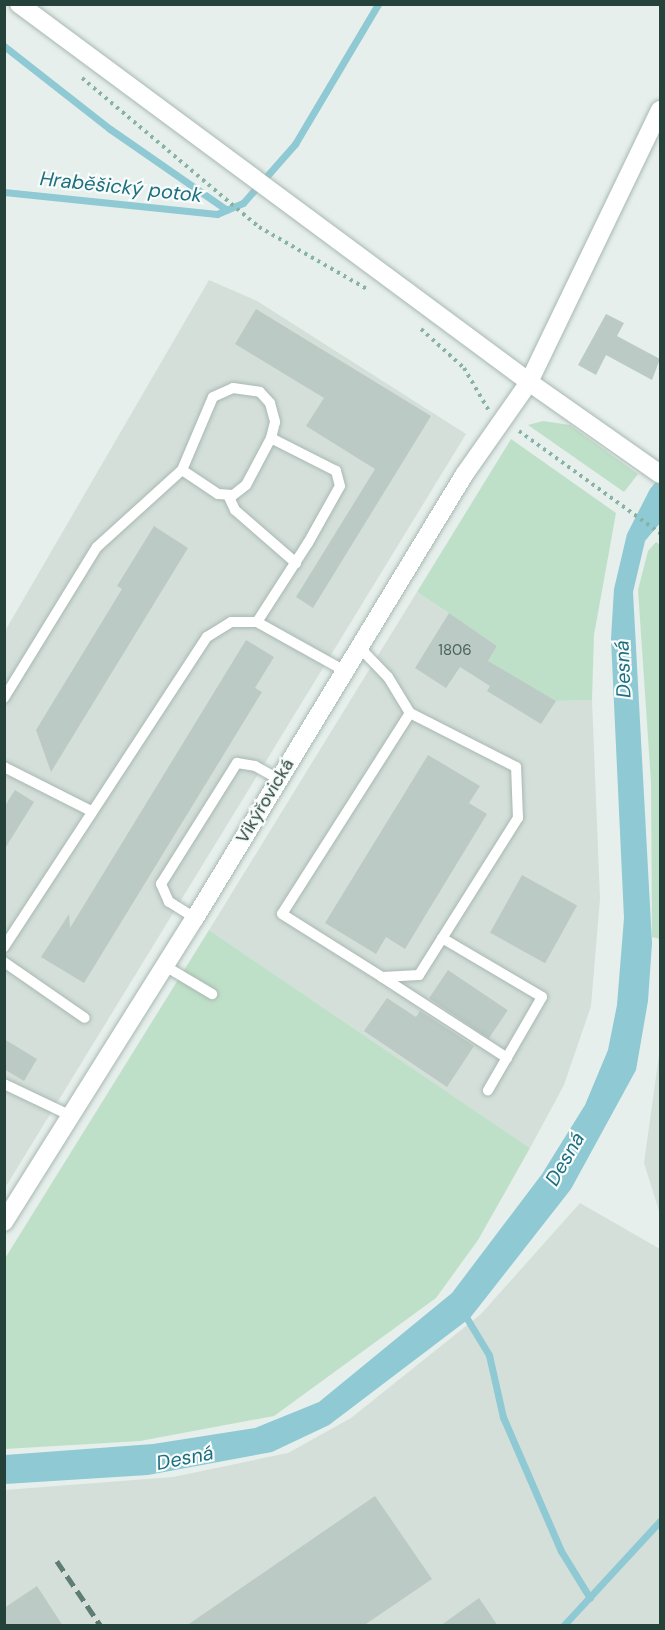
<!DOCTYPE html>
<meta charset="utf-8">
<style>
body{margin:0}
#map{position:relative;width:665px;height:1630px;overflow:hidden;background:#e6efeb;font-family:"DM Sans",sans-serif}
div>[style]{position:absolute}
.built>*{inset:0;background:#d4dfda}
.green>*{inset:0;background:#bfe0c8}
.water>*{inset:0;background:#8ec9d4}
.stream>*{height:7px;margin:-3.5px;padding:0 3.5px;transform-origin:3.5px;border-radius:3.5px;background:#8ec9d4}
.building>*{inset:0;background:#bbcac4;transform-origin:0 0}
.path>*{height:4px;margin-top:-2px;transform-origin:0;background:repeating-linear-gradient(90deg,#86b3a5 0 3px,transparent 0 7.5px)}
.roads{filter:drop-shadow(0 0 2px #a8b8b2) drop-shadow(0 0 2px #a8b8b2)}
.service>*{height:10px;margin:-5px;padding:0 5px;transform-origin:5px;border-radius:5px;background:#fff}
.tertiary>*{height:18px;margin:-9px;padding:0 9px;transform-origin:9px;border-radius:9px;background:#fff}
.secondary>*{height:18px;margin:-9px;padding:0 9px;transform-origin:9px;border-radius:9px;background:#fff}
.rail>*{height:4.5px;margin-top:-2.25px;transform-origin:0;background:repeating-linear-gradient(90deg,#5f7d75 0 12px,transparent 0 18px)}
span{translate:-50% -50%;white-space:nowrap;text-align:center;line-height:1.15;-webkit-text-stroke:4.5px #f7fbf9;paint-order:stroke}
.number-label{font-size:15px;color:#4a645c}
.number-label span{-webkit-text-stroke-width:0}
.street-label{font-size:18px;color:#24423a}
.water-label{font-size:20px;color:#1c6f80;font-style:italic}
.frame{position:absolute;inset:0;border:6px solid #24423a;pointer-events:none}
</style>
<div id="map">
<div class="built">
<div style="clip-path:polygon(209px 280px,257px 301px,466px 434px,5px 1188px,5px 631px)"></div>
<div style="clip-path:polygon(417px 592px,497px 647px,496px 668px,556px 701px,592px 700px,600px 899px,591px 1006px,564px 1085px,530px 1148px,209px 930px)"></div>
<div style="clip-path:polygon(660px 1048px,660px 1214px,644px 1163px)"></div>
<div style="clip-path:polygon(580px 1203px,660px 1249px,660px 1625px,5px 1626px,5px 1490px,173px 1477px,288px 1453px,351px 1418px,481px 1314px)"></div>
</div>
<div class="green">
<div style="clip-path:polygon(543px 421px,570px 425px,638px 474px,624px 492px,528px 425px)"></div>
<div style="clip-path:polygon(511px 439px,616px 513px,594px 635px,592px 700px,556px 701px,497px 668px,488px 662px,497px 646px,417px 592px)"></div>
<div style="clip-path:polygon(656px 542px,660px 545px,660px 939px,652px 937px,651px 782px,638px 590px,648px 551px)"></div>
<div style="clip-path:polygon(209px 930px,530px 1148px,478px 1240px,436px 1298px,274px 1416px,140px 1441px,5px 1449px,4px 1260px)"></div>
</div>
<div class="water">
<div style="clip-path:polygon(660px 477px,660px 523px,645px 541px,633px 592px,652px 943px,648px 1001px,636px 1070px,571px 1189px,470px 1318px,329px 1425px,272px 1452px,148px 1475px,5px 1484px,5px 1455px,153px 1444px,255px 1428px,319px 1402px,452px 1293px,542px 1174px,585px 1105px,608px 1050px,617px 1005px,624px 918px,611px 639px,614px 589px,627px 534px,650px 489px)"></div>
</div>
<div class="stream">
<div style="left:4px;top:46px;width:135px;rotate:38.1deg"></div>
<div style="left:110px;top:129px;width:142px;rotate:34.7deg"></div>
<div style="left:4px;top:192px;width:214px;rotate:5.9deg"></div>
<div style="left:217px;top:214px;width:28px;rotate:-23deg"></div>
<div style="left:243px;top:203px;width:79px;rotate:-48.6deg"></div>
<div style="left:295px;top:144px;width:163px;rotate:-59.3deg"></div>
<div style="left:463px;top:1312px;width:50px;rotate:58.8deg"></div>
<div style="left:489px;top:1355px;width:64px;rotate:77.3deg"></div>
<div style="left:503px;top:1417px;width:146px;rotate:66.6deg"></div>
<div style="left:561px;top:1551px;width:55px;rotate:58.3deg"></div>
<div style="left:563px;top:1626px;width:143px;rotate:-47.3deg"></div>
</div>
<div class="building">
<div style="clip-path:polygon(256px 309px,431px 416px,313px 608px,296px 597px,375px 469px,306px 426px,324px 398px,235px 344px)"></div>
<div style="clip-path:polygon(606px 314px,624px 323px,617px 336px,660px 359px,652px 380px,606px 355px,596px 375px,578px 365px)"></div>
<div style="clip-path:polygon(154px 526px,188px 548px,51px 772px,36px 730px,122px 589px,117px 586px)"></div>
<div style="clip-path:polygon(449px 613px,497px 646px,488px 661px,556px 701px,541px 724px,487px 691px,490px 686px,460px 667px,446px 688px,415px 668px)"></div>
<div style="clip-path:polygon(246px 640px,274px 657px,255px 688px,262px 692px,84px 983px,41px 957px,69px 914px,70px 928px)"></div>
<div style="clip-path:polygon(428px 755px,480px 786px,469px 803px,487px 814px,405px 949px,386px 937px,376px 954px,325px 923px)"></div>
<div style="clip-path:polygon(15px 790px,34px 802px,4px 850px,4px 807px)"></div>
<div style="left:522px;top:875px;width:63px;height:66px;rotate:29deg"></div>
<div style="left:448px;top:970px;width:72px;height:34px;rotate:34deg"></div>
<div style="clip-path:polygon(387px 998px,416px 1017px,420px 1011px,474px 1046px,447px 1087px,364px 1031px)"></div>
<div style="clip-path:polygon(4px 1039px,37px 1059px,24px 1081px,4px 1069px)"></div>
<div style="clip-path:polygon(375px 1496px,432px 1579px,363px 1626px,186px 1626px)"></div>
<div style="clip-path:polygon(37px 1586px,63px 1626px,4px 1626px,4px 1608px)"></div>
<div style="clip-path:polygon(479px 1598px,498px 1626px,440px 1626px)"></div>
</div>
<div class="path">
<div style="left:82px;top:78px;width:231px;rotate:40.1deg"></div>
<div style="left:259px;top:227px;width:125px;rotate:29.9deg"></div>
<div style="left:421px;top:329px;width:58px;rotate:42.2deg"></div>
<div style="left:464px;top:368px;width:48px;rotate:59.7deg"></div>
<div style="left:519px;top:431px;width:174px;rotate:35.9deg"></div>
</div>
<div class="roads">
<div class="service">
<div style="left:228px;top:495px;width:17px;rotate:65deg"></div>
<div style="left:235px;top:510px;width:81px;rotate:41deg"></div>
<div style="left:257px;top:622px;width:94px;rotate:-57.2deg"></div>
<div style="left:308px;top:543px;width:65px;rotate:-60.7deg"></div>
<div style="left:340px;top:486px;width:16px;rotate:-105deg"></div>
<div style="left:336px;top:471px;width:73px;rotate:-153.1deg"></div>
<div style="left:359px;top:647px;width:42px;rotate:46deg"></div>
<div style="left:388px;top:677px;width:42px;rotate:58.6deg"></div>
<div style="left:410px;top:713px;width:238px;rotate:122.5deg"></div>
<div style="left:282px;top:914px;width:118px;rotate:32.2deg"></div>
<div style="left:382px;top:977px;width:37px;rotate:-3deg"></div>
<div style="left:419px;top:975px;width:186px;rotate:-57.8deg"></div>
<div style="left:518px;top:818px;width:51px;rotate:-92.2deg"></div>
<div style="left:516px;top:767px;width:119px;rotate:-153deg"></div>
<div style="left:4px;top:698px;width:177px;rotate:-58.4deg"></div>
<div style="left:97px;top:547px;width:115px;rotate:-42.2deg"></div>
<div style="left:182px;top:470px;width:79px;rotate:-67deg"></div>
<div style="left:213px;top:397px;width:22px;rotate:-24deg"></div>
<div style="left:233px;top:388px;width:27px;rotate:8deg"></div>
<div style="left:260px;top:392px;width:15px;rotate:48deg"></div>
<div style="left:270px;top:403px;width:20px;rotate:75deg"></div>
<div style="left:275px;top:422px;width:16px;rotate:104deg"></div>
<div style="left:271px;top:438px;width:53px;rotate:118deg"></div>
<div style="left:246px;top:485px;width:16px;rotate:142deg"></div>
<div style="left:233px;top:495px;width:15px;rotate:-176deg"></div>
<div style="left:218px;top:494px;width:43px;rotate:-146.3deg"></div>
<div style="left:4px;top:767px;width:97px;rotate:26.8deg"></div>
<div style="left:195px;top:918px;width:31px;rotate:-148deg"></div>
<div style="left:169px;top:902px;width:20px;rotate:-114deg"></div>
<div style="left:161px;top:884px;width:143px;rotate:-57.9deg"></div>
<div style="left:237px;top:763px;width:18px;rotate:9deg"></div>
<div style="left:255px;top:766px;width:26px;rotate:29deg"></div>
<div style="left:442px;top:938px;width:116px;rotate:30.5deg"></div>
<div style="left:542px;top:997px;width:108px;rotate:120.1deg"></div>
<div style="left:4px;top:947px;width:371px;rotate:-56.8deg"></div>
<div style="left:207px;top:637px;width:28px;rotate:-32deg"></div>
<div style="left:231px;top:622px;width:26px"></div>
<div style="left:257px;top:622px;width:101px;rotate:29.1deg"></div>
<div style="left:4px;top:962px;width:98px;rotate:34.7deg"></div>
<div style="left:165px;top:966px;width:55px;rotate:30.8deg"></div>
<div style="left:382px;top:977px;width:149px;rotate:32.9deg"></div>
<div style="left:4px;top:1084px;width:74px;rotate:25.5deg"></div>
</div>
<div class="tertiary">
<div style="left:4px;top:1222px;width:359px;rotate:-57.9deg"></div>
<div style="left:195px;top:918px;width:518px;rotate:-58.73deg"></div>
<div style="left:464px;top:475px;width:113px;rotate:-55deg"></div>
<div style="left:529px;top:382px;width:302px;rotate:-64.3deg"></div>
</div>
<div class="secondary">
<div style="left:19px;top:4px;width:635px;rotate:36.54deg"></div>
<div style="left:529px;top:382px;width:160px;rotate:35.1deg"></div>
</div>
</div>
<div class="rail">
<div style="left:57px;top:1561px;width:78px;rotate:55.9deg"></div>
</div>
<div class="number-label">
<span style="left:455px;top:651px">1806</span>
</div>
<div class="street-label">
<span style="left:265px;top:801px;rotate:-59deg">Vikýřovická</span>
</div>
<div class="water-label">
<span style="left:121px;top:187px;rotate:6deg">Hraběšický potok</span>
<span style="left:623px;top:669px;rotate:-92deg">Desná</span>
<span style="left:565px;top:1159px;rotate:-60deg">Desná</span>
<span style="left:185px;top:1458px;rotate:-11deg">Desná</span>
</div>
<div class="frame"></div>
</div>
